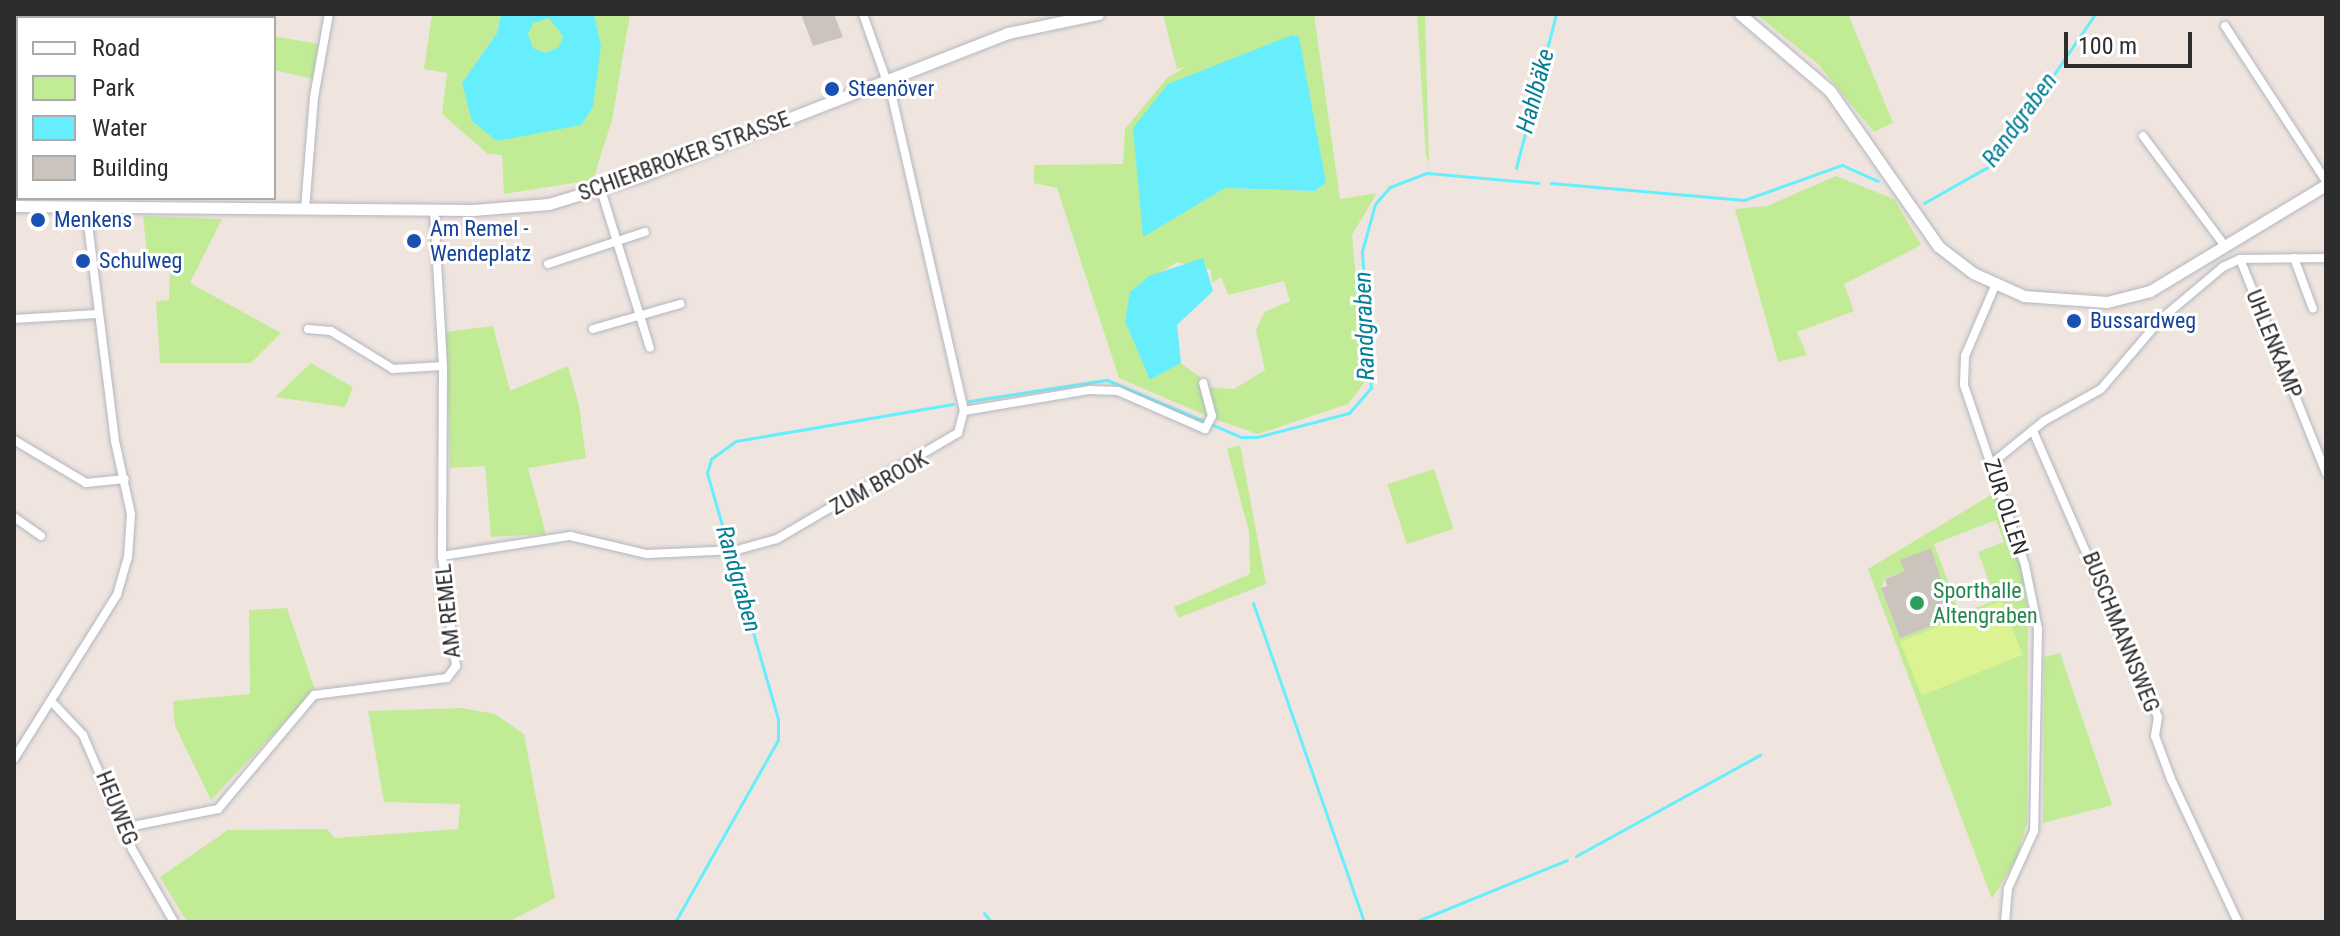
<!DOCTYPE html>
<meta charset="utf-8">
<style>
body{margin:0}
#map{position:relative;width:2340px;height:936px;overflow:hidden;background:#f0e5de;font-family:"Roboto Condensed",sans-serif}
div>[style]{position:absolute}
.green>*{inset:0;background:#c2eb96;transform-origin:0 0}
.round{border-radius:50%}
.pitch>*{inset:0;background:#dbf491;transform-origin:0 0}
.water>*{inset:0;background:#67eefc}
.stream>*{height:3px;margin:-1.5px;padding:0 1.5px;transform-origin:1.5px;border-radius:1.5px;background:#67eefc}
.building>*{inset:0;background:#cbc4bd}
.roads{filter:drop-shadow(0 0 2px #b2b7c2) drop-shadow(0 0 2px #b2b7c2)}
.street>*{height:8px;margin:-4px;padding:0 4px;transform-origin:4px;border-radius:4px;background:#fff}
.secondary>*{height:11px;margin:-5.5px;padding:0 5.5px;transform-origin:5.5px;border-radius:5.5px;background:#fff}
.dots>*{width:22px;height:22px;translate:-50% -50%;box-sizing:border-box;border:4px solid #fff;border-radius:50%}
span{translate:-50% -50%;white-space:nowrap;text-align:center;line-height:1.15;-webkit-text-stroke:6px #fff;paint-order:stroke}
.transit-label{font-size:22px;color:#164399}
.left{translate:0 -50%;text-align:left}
.street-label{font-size:22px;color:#2d2d2d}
.leisure-label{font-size:22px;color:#27864d}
.water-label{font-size:24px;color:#037e96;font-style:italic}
.frame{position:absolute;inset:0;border:16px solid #2d2d2d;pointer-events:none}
.legend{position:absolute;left:16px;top:16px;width:260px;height:184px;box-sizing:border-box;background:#fff;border:2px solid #ababab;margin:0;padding:10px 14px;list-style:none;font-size:24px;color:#2d2d2d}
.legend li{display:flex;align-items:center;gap:16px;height:40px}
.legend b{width:40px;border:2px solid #ababab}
.scale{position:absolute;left:2064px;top:32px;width:128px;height:36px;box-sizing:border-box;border:4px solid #2d2d2d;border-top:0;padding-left:10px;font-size:24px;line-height:28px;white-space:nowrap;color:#2d2d2d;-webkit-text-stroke:6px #fff;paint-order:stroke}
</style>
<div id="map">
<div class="green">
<div style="clip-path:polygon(14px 14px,98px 14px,18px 18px,18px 151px)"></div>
<div style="clip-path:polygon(481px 14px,501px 14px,497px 33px,462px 83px,601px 46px,594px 14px,630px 14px,612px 120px,593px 180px,504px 194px,502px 155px,488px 154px,442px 114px,447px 73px,424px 69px,432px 15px)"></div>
<div style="clip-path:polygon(evenodd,1163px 14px,1314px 14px,1340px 199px,1377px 193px,1352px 235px,1365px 382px,1348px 404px,1258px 434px,1214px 419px,1209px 387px,1234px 389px,1265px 370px,1256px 330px,1264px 312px,1290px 301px,1284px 281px,1228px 295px,1221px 277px,1212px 283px,1211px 270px,1177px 262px,1130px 292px,1150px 380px,1181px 363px,1200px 377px,1207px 416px,1119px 378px,1057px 188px,1034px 183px,1034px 165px,1123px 164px,1125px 129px,1167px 78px,1186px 67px,1177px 69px,1163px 14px,1298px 37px,1326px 183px,1315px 191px,1225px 188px,1298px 37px)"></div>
<div style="clip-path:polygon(1417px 14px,1425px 14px,1429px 163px,1426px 156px)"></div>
<div style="clip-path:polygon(1756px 14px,1848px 14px,1893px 123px,1874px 132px,1817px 63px)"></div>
<div class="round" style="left:528px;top:17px;width:36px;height:36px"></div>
<div style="clip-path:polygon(274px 36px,318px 44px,313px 79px,274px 70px)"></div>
<div style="clip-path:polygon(1836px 176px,1894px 199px,1921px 245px,1844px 284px,1854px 311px,1797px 332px,1807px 355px,1778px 362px,1735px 209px,1767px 206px)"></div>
<div style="clip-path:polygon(143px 216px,222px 219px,190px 283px,281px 333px,251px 363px,160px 363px,156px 301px,169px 300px,170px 264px,148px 263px)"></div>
<div style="clip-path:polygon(493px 326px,510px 391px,568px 366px,579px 405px,586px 458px,528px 468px,546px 534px,491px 537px,485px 466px,450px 468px,446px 332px)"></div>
<div style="clip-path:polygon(311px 363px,353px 387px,345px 407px,275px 397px)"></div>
<div style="clip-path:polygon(1240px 445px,1266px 584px,1178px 618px,1174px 607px,1250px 574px,1249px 532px,1227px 449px)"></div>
<div style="left:1434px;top:469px;width:63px;height:49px;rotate:72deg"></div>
<div style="clip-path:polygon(evenodd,1996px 492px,2022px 568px,2028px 618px,2027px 823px,2017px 857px,1992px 899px,1868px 569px,1996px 492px,1996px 520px,2004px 542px,1978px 552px,1996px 600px,1960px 614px,1934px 544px,1996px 520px,1996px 492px,1931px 549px,1953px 618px,1900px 638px,1881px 589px,1885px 578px,1905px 571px,1901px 560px,1931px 549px)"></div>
<div style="clip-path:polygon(287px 608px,315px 690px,211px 800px,175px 726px,173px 701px,250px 694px,249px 610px)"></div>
<div style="clip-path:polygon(2060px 653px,2112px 805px,2043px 823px,2044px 657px)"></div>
<div style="clip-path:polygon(461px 708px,495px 714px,524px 734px,555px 898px,508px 922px,187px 922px,160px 877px,228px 830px,327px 829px,335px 838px,458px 829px,460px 804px,384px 802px,368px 711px)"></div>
</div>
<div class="pitch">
<div style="left:2001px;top:601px;width:58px;height:109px;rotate:68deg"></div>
</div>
<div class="water">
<div style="clip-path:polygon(evenodd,501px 14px,594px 14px,601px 46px,593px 107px,581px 125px,497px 141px,472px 121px,462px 83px,497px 33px,501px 14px,549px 18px,563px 36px,559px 47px,545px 53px,533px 48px,528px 34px,533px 23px,549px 18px)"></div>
<div style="clip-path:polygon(1292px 35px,1299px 37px,1326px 183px,1315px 191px,1225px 188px,1143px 237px,1133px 128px,1168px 84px)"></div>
<div style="clip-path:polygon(1203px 258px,1213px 291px,1177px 325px,1181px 363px,1150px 380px,1125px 321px,1130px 292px,1149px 276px)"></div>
</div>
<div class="stream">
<div style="left:1516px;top:168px;width:159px;rotate:-75.4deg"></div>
<div style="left:1551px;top:183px;width:194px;rotate:5deg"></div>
<div style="left:1744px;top:200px;width:104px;rotate:-19.7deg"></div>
<div style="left:1842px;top:165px;width:39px;rotate:24deg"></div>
<div style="left:1924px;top:203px;width:79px;rotate:-29.5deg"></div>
<div style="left:1993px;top:164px;width:181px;rotate:-55.8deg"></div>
<div style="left:969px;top:401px;width:140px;rotate:-8.7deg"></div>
<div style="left:1107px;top:380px;width:146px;rotate:23deg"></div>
<div style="left:1241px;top:437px;width:16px"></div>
<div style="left:1257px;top:437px;width:95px;rotate:-14.6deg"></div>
<div style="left:1349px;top:413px;width:33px;rotate:-49deg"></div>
<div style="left:1371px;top:388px;width:137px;rotate:-93.8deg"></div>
<div style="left:1362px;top:251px;width:49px;rotate:-74.5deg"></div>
<div style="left:1375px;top:204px;width:23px;rotate:-49deg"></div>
<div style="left:1390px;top:187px;width:40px;rotate:-21deg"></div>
<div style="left:1427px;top:173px;width:112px;rotate:5.1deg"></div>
<div style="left:1253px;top:603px;width:338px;rotate:70.8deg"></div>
<div style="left:1576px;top:856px;width:210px;rotate:-28.8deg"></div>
<div style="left:984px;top:913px;width:11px;rotate:52deg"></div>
<div style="left:675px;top:922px;width:209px;rotate:-60.5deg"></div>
<div style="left:778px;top:740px;width:21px;rotate:-90deg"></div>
<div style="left:778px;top:719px;width:256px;rotate:-106.1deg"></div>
<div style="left:707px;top:473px;width:15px;rotate:-74deg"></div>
<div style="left:711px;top:459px;width:31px;rotate:-36deg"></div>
<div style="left:736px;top:441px;width:220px;rotate:-9.7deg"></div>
<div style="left:1415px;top:922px;width:164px;rotate:-22.2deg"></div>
</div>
<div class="building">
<div style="clip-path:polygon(801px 14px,834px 14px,843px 37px,813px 46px)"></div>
<div style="clip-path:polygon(1931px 548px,1953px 618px,1900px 638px,1881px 588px,1887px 586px,1885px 579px,1905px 571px,1900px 560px)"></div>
</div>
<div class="roads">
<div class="street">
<div style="left:2225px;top:26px;width:185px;rotate:56.9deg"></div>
<div style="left:2143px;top:136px;width:137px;rotate:53.3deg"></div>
<div style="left:601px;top:190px;width:165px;rotate:72.8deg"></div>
<div style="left:305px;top:209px;width:112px;rotate:-85.4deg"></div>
<div style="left:314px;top:97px;width:84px;rotate:-79.8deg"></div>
<div style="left:2294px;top:258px;width:54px;rotate:69.6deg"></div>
<div style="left:2240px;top:259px;width:231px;rotate:68.1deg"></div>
<div style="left:548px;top:264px;width:102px;rotate:-18.3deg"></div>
<div style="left:1995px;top:286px;width:76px;rotate:113.2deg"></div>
<div style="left:1965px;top:356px;width:29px;rotate:92deg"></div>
<div style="left:1964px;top:385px;width:190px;rotate:71.3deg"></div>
<div style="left:2025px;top:565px;width:65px;rotate:78.5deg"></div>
<div style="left:2038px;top:629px;width:202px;rotate:91.1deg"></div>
<div style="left:2034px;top:831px;width:63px;rotate:114.5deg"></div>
<div style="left:2008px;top:888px;width:34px;rotate:95deg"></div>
<div style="left:14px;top:319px;width:83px;rotate:-3.4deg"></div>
<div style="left:308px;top:329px;width:23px;rotate:5deg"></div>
<div style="left:331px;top:331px;width:73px;rotate:31.5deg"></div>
<div style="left:393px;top:369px;width:50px;rotate:-3.4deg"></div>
<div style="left:593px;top:329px;width:91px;rotate:-16deg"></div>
<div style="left:964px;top:411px;width:128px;rotate:-9.5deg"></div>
<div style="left:1090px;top:390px;width:28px;rotate:2deg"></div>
<div style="left:1118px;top:391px;width:95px;rotate:23.6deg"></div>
<div style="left:1205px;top:429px;width:15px;rotate:-62deg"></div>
<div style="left:1212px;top:416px;width:34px;rotate:-105deg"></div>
<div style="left:2033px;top:431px;width:312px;rotate:66.4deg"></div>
<div style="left:2158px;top:717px;width:19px;rotate:99deg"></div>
<div style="left:2155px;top:736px;width:46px;rotate:69.6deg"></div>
<div style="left:2171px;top:779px;width:158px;rotate:64.9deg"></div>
<div style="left:14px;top:440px;width:84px;rotate:30.8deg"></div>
<div style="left:86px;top:483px;width:39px;rotate:-6deg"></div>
<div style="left:1991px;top:464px;width:68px;rotate:-39.1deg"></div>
<div style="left:2044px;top:421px;width:65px;rotate:-29.3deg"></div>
<div style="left:2101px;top:389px;width:92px;rotate:-49.4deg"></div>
<div style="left:2161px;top:319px;width:81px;rotate:-40deg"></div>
<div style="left:2223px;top:267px;width:19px;rotate:-25deg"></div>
<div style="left:2240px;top:259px;width:86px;rotate:-0.7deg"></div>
<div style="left:14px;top:517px;width:33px;rotate:35deg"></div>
<div style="left:442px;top:556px;width:130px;rotate:-8.9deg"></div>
<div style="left:570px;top:536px;width:79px;rotate:13.2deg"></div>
<div style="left:647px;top:554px;width:90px;rotate:-2.5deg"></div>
<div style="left:737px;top:550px;width:41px;rotate:-15.4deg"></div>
<div style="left:777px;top:539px;width:210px;rotate:-30.4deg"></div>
<div style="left:958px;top:433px;width:23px;rotate:-75deg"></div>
<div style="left:964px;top:411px;width:323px;rotate:-102.9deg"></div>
<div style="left:892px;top:96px;width:87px;rotate:-109.5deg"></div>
<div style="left:51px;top:701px;width:47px;rotate:46.7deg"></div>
<div style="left:83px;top:735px;width:124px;rotate:66.7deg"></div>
<div style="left:132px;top:849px;width:84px;rotate:60.1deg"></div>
<div style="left:14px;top:759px;width:194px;rotate:-57.9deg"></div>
<div style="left:117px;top:595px;width:40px;rotate:-74deg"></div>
<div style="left:128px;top:557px;width:43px;rotate:-86deg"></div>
<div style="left:131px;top:514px;width:75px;rotate:-102.4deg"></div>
<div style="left:115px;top:441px;width:235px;rotate:-97.1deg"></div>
<div style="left:123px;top:828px;width:97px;rotate:-11.3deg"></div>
<div style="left:218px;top:809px;width:149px;rotate:-49.9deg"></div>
<div style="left:314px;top:695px;width:134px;rotate:-7.3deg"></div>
<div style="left:447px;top:678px;width:15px;rotate:-53deg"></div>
<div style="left:456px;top:666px;width:111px;rotate:-97.3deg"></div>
<div style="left:442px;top:556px;width:190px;rotate:-89.7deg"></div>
<div style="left:443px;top:366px;width:156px;rotate:-93.3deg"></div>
</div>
<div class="secondary">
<div style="left:1740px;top:14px;width:118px;rotate:40.5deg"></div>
<div style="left:1830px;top:91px;width:189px;rotate:55.1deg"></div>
<div style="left:1938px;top:246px;width:44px;rotate:37.6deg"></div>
<div style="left:1973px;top:273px;width:56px;rotate:24.3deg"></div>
<div style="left:2024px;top:296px;width:83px;rotate:4.1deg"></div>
<div style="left:2107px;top:302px;width:44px;rotate:-14.3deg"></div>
<div style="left:2150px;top:291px;width:205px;rotate:-31.1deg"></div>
<div style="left:14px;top:206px;width:459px;rotate:0.5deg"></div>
<div style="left:473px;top:210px;width:76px;rotate:-4.5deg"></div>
<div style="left:549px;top:204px;width:99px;rotate:-17deg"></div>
<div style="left:644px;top:175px;width:391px;rotate:-21.3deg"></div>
<div style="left:1008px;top:33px;width:92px;rotate:-11.9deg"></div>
</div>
</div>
<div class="dots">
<div style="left:832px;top:89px;background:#1a4fb4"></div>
<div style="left:38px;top:220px;background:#1a4fb4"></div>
<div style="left:414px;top:241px;background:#1a4fb4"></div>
<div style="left:83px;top:261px;background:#1a4fb4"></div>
<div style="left:2074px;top:321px;background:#1a4fb4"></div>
<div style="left:1917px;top:603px;background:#2e9e5b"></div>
</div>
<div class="transit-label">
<span class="left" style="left:848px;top:89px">Steenöver</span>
<span class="left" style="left:54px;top:220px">Menkens</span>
<span class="left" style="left:430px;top:241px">Am Remel -<br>Wendeplatz</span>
<span class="left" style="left:99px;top:261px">Schulweg</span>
<span class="left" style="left:2090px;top:321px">Bussardweg</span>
</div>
<div class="street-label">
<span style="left:684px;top:156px;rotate:-20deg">SCHIERBROKER STRASSE</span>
<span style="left:2274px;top:344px;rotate:68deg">UHLENKAMP</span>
<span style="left:879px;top:483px;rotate:-29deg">ZUM BROOK</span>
<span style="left:2006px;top:507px;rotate:72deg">ZUR OLLEN</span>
<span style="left:448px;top:611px;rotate:-96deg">AM REMEL</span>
<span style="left:2121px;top:632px;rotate:68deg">BUSCHMANNSWEG</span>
<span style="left:117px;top:808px;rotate:68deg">HEUWEG</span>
</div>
<div class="leisure-label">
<span class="left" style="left:1933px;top:603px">Sporthalle<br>Altengraben</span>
</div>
<div class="water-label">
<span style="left:1536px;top:91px;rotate:-75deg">Hahlbäke</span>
<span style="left:2020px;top:120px;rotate:-54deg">Randgraben</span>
<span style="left:1365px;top:326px;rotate:-92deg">Randgraben</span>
<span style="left:738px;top:579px;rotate:74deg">Randgraben</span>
</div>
<div class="frame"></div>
<ul class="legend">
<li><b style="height:10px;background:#fff"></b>Road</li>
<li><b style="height:22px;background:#c2eb96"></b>Park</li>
<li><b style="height:22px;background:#67eefc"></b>Water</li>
<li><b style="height:22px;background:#cbc4bd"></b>Building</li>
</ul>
<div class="scale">100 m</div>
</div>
